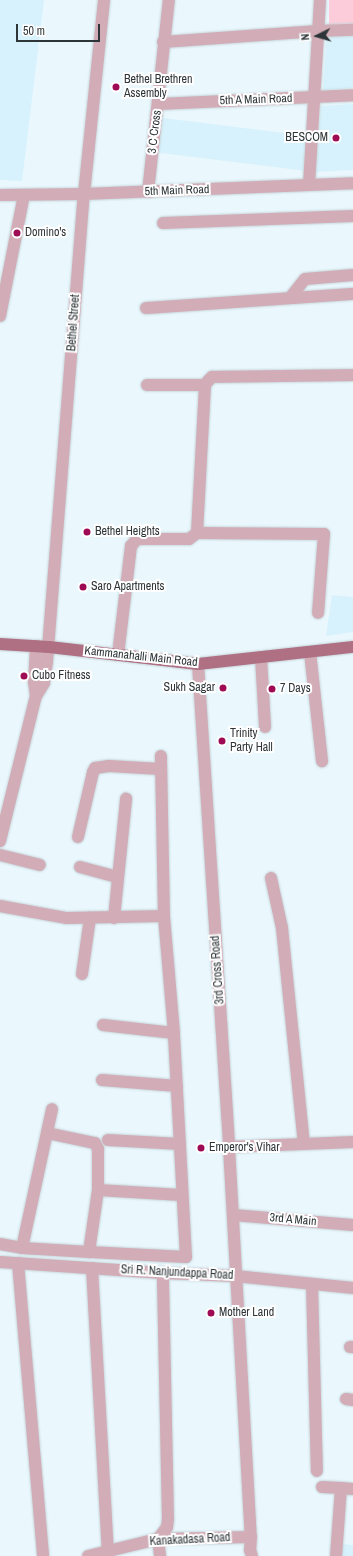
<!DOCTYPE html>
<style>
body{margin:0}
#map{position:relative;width:353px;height:1556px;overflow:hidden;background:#eaf8fe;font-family:"Archivo Narrow",sans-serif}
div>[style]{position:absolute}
.built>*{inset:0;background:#d7f2fc;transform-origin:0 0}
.green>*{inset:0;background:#fdccda;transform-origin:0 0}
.roads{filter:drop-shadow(0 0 1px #c8d5da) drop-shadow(0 0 1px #c8d5da)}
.minor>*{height:12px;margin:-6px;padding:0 6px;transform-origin:6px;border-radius:6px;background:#d2adb7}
.major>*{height:12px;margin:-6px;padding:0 6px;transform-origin:6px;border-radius:6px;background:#af7084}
.dots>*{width:11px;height:11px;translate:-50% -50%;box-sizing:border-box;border:2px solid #fff;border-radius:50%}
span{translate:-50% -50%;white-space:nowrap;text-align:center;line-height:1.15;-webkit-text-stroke:4px #fff;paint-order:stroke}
.poi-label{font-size:12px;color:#2e3538}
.left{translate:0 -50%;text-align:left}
.right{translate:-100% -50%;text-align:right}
.street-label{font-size:12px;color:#2e3538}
.north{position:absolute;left:297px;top:16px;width:40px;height:40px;-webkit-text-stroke:3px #fff;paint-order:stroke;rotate:265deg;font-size:11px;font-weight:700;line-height:16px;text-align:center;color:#2e3538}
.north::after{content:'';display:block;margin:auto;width:14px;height:18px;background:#2e3538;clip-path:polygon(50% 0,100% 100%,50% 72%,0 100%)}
.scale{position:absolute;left:16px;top:24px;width:84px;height:18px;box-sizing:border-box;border:2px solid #2e3538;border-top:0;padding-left:5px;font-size:12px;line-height:14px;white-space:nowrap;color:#2e3538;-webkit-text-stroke:3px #fff;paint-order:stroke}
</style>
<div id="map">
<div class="built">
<div style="clip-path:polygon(0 0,44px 0,22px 181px,0 180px)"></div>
<div style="clip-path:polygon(353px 28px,353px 88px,323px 90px,327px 29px)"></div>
<div style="clip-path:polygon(353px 104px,353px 170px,315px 172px,321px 106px)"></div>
<div style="left:309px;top:136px;width:35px;height:149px;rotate:97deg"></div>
<div style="clip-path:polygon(332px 595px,353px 597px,353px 632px,326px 636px)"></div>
<div style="clip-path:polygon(343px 1544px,353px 1545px,353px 1556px,342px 1556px)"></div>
</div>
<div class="green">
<div style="left:329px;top:0;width:24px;height:29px"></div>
</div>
<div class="roads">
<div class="minor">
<div style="left:163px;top:42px;width:155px;rotate:-4.1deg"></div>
<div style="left:318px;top:31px;width:35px;rotate:-2deg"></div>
<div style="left:158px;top:104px;width:195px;rotate:-2.6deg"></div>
<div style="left:309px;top:185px;width:185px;rotate:-86.6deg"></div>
<div style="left:148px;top:192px;width:193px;rotate:-83.8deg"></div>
<div style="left:0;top:195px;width:84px;rotate:-0.7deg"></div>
<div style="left:84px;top:194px;width:269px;rotate:-2.3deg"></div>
<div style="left:163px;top:223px;width:190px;rotate:-2.1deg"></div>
<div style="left:290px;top:298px;width:24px;rotate:-52deg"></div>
<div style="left:305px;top:279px;width:48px;rotate:-4.8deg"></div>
<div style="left:146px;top:308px;width:207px;rotate:-3.9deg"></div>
<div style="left:0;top:316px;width:123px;rotate:-78.8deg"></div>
<div style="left:147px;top:385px;width:58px"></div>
<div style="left:197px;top:533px;width:127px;rotate:0.5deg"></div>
<div style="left:324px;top:534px;width:79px;rotate:94.3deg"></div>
<div style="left:36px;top:646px;width:36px;rotate:93deg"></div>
<div style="left:34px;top:682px;width:14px;rotate:82deg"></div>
<div style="left:36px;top:696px;width:15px;rotate:-58deg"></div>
<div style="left:44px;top:683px;width:22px;rotate:-82deg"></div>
<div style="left:47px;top:661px;width:468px;rotate:-85.5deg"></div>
<div style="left:84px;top:194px;width:195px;rotate:-84.1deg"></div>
<div style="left:310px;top:652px;width:110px;rotate:83.7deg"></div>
<div style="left:118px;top:655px;width:110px;rotate:-83.2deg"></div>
<div style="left:131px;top:546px;width:9px;rotate:-49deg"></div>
<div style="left:137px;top:539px;width:52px"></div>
<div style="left:189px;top:539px;width:10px;rotate:-37deg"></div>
<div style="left:197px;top:533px;width:148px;rotate:-86.9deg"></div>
<div style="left:205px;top:385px;width:5px;rotate:-53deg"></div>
<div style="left:208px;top:381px;width:6px;rotate:-45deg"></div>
<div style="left:212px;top:377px;width:141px;rotate:-0.8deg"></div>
<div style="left:261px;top:657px;width:70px;rotate:86.7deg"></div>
<div style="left:198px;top:664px;width:484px;rotate:86.3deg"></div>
<div style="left:229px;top:1147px;width:391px;rotate:86.8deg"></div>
<div style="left:78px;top:837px;width:67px;rotate:-77deg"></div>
<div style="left:93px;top:772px;width:4px;rotate:-63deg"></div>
<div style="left:95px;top:768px;width:14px;rotate:-8deg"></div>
<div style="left:109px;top:766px;width:52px;rotate:3.3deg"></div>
<div style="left:0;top:841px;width:149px;rotate:-76.1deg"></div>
<div style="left:0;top:855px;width:41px;rotate:14deg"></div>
<div style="left:80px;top:867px;width:39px;rotate:15deg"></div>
<div style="left:271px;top:878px;width:51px;rotate:77.6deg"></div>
<div style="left:282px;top:928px;width:217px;rotate:84.2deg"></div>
<div style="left:0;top:906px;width:68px;rotate:10.2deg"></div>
<div style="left:67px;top:918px;width:97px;rotate:-1.2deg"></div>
<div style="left:114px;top:918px;width:120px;rotate:-84.2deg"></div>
<div style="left:82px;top:974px;width:57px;rotate:-81.9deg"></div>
<div style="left:103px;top:1025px;width:71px;rotate:6.4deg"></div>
<div style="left:102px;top:1080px;width:75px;rotate:4.6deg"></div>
<div style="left:47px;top:1133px;width:49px;rotate:11.8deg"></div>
<div style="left:95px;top:1143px;width:7px;rotate:63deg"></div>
<div style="left:98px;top:1149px;width:41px;rotate:90deg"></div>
<div style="left:98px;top:1190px;width:63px;rotate:98.3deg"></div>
<div style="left:108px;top:1140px;width:72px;rotate:3.2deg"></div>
<div style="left:229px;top:1147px;width:124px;rotate:-2.3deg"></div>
<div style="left:98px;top:1190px;width:83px;rotate:3.4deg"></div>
<div style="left:233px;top:1215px;width:120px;rotate:4.8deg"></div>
<div style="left:0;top:1244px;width:22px;rotate:10deg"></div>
<div style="left:22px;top:1248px;width:67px;rotate:3.4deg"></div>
<div style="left:89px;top:1252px;width:97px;rotate:3deg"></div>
<div style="left:186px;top:1257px;width:224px;rotate:-93.1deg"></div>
<div style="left:174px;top:1033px;width:117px;rotate:-94.9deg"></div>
<div style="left:164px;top:916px;width:160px;rotate:-91.1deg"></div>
<div style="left:22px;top:1248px;width:142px;rotate:-77.8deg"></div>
<div style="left:0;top:1262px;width:163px;rotate:3.9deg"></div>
<div style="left:163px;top:1273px;width:72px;rotate:2.4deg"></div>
<div style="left:235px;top:1276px;width:119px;rotate:5.8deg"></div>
<div style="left:18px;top:1263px;width:294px;rotate:85.1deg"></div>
<div style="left:92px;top:1268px;width:283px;rotate:86.8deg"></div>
<div style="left:312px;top:1284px;width:187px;rotate:88.5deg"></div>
<div style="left:350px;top:1347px;width:3px"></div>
<div style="left:346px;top:1399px;width:7px;rotate:8deg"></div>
<div style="left:322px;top:1487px;width:19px;rotate:3deg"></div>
<div style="left:158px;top:1539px;width:15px;rotate:-53deg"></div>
<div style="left:167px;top:1527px;width:8px;rotate:-83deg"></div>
<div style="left:168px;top:1519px;width:246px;rotate:-91.2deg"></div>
<div style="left:158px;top:1539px;width:17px;rotate:83deg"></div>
<div style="left:88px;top:1556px;width:72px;rotate:-13.7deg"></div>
<div style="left:158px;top:1539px;width:93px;rotate:-1.2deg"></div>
<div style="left:251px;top:1537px;width:13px;rotate:94deg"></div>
<div style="left:250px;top:1550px;width:6px;rotate:72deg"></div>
<div style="left:336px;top:1556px;width:68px;rotate:-85.8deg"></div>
<div style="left:341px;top:1488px;width:12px;rotate:5deg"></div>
</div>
<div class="major">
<div style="left:0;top:644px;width:49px;rotate:3.5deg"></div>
<div style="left:49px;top:647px;width:150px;rotate:6.5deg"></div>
<div style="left:198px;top:664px;width:156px;rotate:-6.3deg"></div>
</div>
</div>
<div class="dots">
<div style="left:116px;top:87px;background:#9e0a54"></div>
<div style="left:336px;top:138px;background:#9e0a54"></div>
<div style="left:17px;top:233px;background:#9e0a54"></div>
<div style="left:87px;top:532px;background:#9e0a54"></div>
<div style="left:83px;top:587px;background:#9e0a54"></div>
<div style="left:24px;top:676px;background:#9e0a54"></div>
<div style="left:223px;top:688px;background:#9e0a54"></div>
<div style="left:272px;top:689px;background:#9e0a54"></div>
<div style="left:222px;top:741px;background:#9e0a54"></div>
<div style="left:201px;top:1148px;background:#9e0a54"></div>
<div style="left:211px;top:1313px;background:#9e0a54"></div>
</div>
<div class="poi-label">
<span class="left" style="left:124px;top:87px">Bethel Brethren<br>Assembly</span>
<span class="right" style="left:328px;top:138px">BESCOM</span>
<span class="left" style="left:25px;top:233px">Domino's</span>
<span class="left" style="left:95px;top:532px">Bethel Heights</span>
<span class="left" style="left:91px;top:587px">Saro Apartments</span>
<span class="left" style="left:32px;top:676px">Cubo Fitness</span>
<span class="right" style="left:215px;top:688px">Sukh Sagar</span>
<span class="left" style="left:280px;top:689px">7 Days</span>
<span class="left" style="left:230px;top:741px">Trinity<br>Party Hall</span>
<span class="left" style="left:209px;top:1148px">Emperor's Vihar</span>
<span class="left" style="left:219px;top:1313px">Mother Land</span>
</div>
<div class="street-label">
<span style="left:256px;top:100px;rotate:-2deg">5th A Main Road</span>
<span style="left:155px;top:132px;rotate:-83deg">3 C Cross</span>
<span style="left:177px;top:191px;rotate:-2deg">5th Main Road</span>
<span style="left:74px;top:323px;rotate:-86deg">Bethel Street</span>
<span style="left:141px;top:657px;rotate:6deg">Kammanahalli Main Road</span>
<span style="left:218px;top:970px;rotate:-94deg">3rd Cross Road</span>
<span style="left:293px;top:1220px;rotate:5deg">3rd A Main</span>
<span style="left:177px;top:1273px;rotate:3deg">Sri R. Nanjundappa Road</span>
<span style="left:190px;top:1540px;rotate:-3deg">Kanakadasa Road</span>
</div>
<div class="north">N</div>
<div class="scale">50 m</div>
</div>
